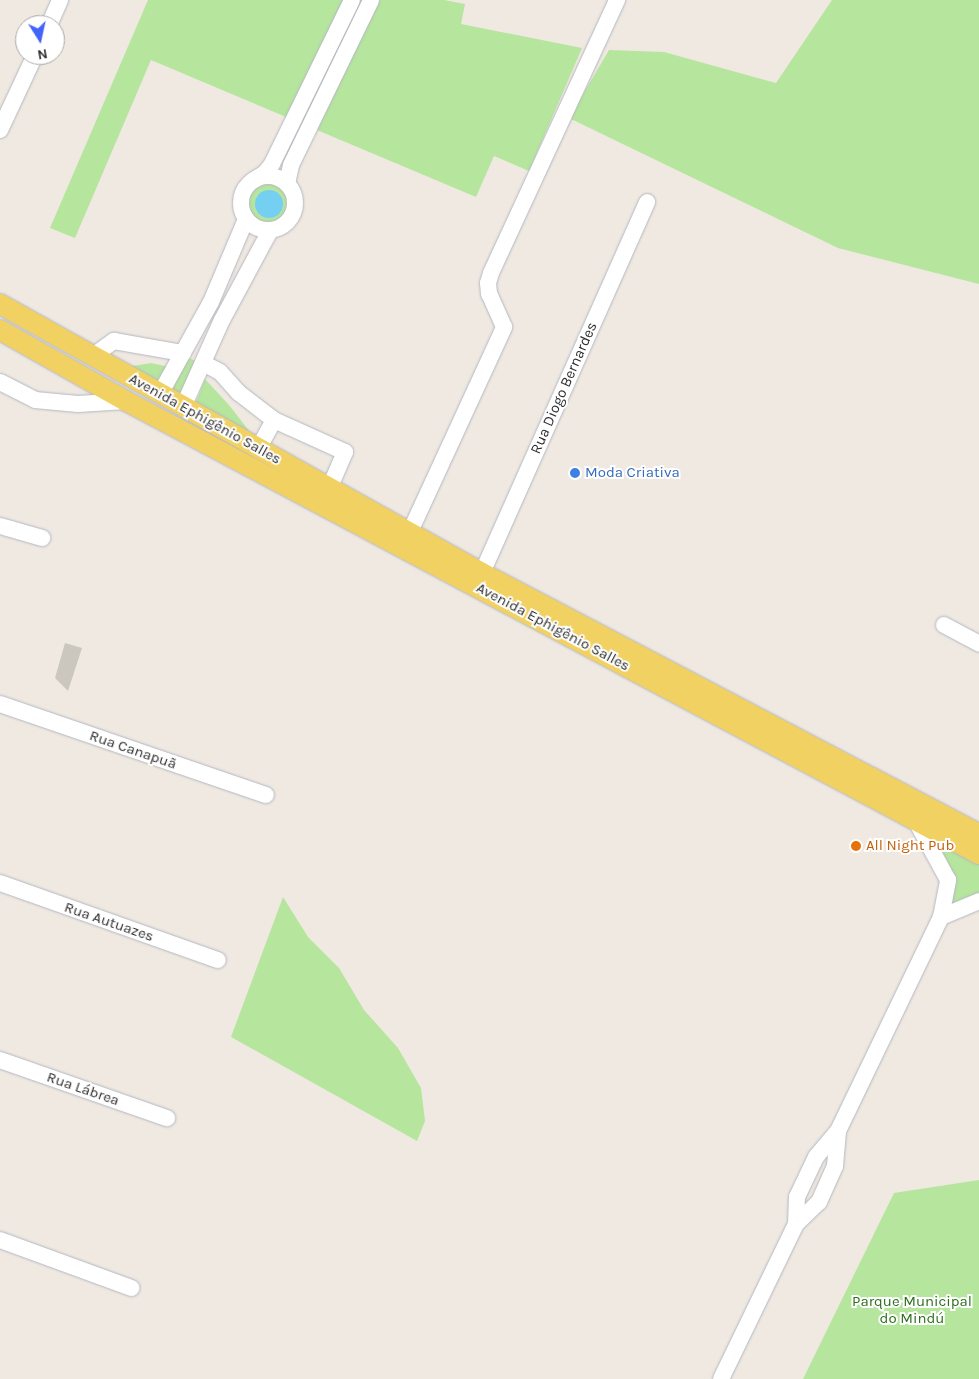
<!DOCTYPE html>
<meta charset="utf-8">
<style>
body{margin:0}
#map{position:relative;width:979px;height:1379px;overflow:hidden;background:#efe9e1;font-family:Karla,sans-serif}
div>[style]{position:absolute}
.green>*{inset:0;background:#b6e59e}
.round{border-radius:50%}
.water>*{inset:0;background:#75cff0}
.building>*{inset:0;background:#cbc7bf}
.roads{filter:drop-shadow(0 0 1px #b4b7c1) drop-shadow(0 0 1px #b4b7c1)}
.minor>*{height:16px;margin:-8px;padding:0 8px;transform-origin:8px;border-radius:8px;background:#fff}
.minor>.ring{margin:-8px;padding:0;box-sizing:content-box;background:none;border:16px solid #fff;border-radius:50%}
.major>*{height:20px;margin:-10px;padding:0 10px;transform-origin:10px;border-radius:10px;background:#f2d163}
.dots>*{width:14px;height:14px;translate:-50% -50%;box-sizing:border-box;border:2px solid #fff;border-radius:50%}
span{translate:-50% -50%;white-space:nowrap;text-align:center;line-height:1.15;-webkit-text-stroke:4px #fff;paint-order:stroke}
.street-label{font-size:15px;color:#2e2e2e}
.shop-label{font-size:15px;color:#366cbe}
.left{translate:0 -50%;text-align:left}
.food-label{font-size:15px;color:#c56008}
.park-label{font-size:15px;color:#2c6e1b}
.north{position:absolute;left:15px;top:15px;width:50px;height:50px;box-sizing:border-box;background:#fff;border:1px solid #ababab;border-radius:50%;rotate:170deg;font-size:14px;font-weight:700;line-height:20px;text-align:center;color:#2e2e2e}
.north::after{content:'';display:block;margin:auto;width:18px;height:22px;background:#4264fb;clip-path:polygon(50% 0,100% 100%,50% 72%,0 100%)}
</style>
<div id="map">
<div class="green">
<div style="clip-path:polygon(148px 0,444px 0,465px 4px,461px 24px,582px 48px,529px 171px,494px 156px,476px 197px,151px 60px,75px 238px,50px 228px)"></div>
<div style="clip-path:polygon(832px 0,979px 0,979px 284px,838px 248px,569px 118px,609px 50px,664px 52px,776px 83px)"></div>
<div class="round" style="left:248px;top:183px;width:42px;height:42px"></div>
<div style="clip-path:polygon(186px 357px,199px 362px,184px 395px,169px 394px)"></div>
<div style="clip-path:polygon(151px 363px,174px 368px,159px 390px,121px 368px)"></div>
<div style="clip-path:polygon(205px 379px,229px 405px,250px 432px,195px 405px)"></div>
<div style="clip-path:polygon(929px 836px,979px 858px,979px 896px,946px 908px)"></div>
<div style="clip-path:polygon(283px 897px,308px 937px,339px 968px,364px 1010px,398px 1048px,421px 1088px,425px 1121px,417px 1141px,231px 1037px)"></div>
<div style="clip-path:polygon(979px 1180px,979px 1379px,803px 1379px,894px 1193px)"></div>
</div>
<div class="water">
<div class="round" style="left:255px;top:190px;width:28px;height:28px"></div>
</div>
<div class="building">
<div style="clip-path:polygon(65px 643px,82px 648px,68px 691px,55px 678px)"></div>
</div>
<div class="roads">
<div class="minor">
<div style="left:49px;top:25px;width:27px;rotate:-66deg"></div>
<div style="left:0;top:130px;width:83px;rotate:-65deg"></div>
<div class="ring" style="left:241px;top:176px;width:38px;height:38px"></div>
<div style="left:254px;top:180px;width:13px;rotate:-32deg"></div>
<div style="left:265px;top:173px;width:11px;rotate:-52deg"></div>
<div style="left:272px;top:164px;width:182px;rotate:-64deg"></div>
<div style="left:287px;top:184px;width:19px;rotate:-78deg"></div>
<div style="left:291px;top:165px;width:183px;rotate:-64.1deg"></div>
<div style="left:93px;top:356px;width:26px;rotate:-36deg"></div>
<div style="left:114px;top:341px;width:70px;rotate:9.9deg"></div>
<div style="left:203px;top:363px;width:19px;rotate:28deg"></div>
<div style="left:220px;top:372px;width:28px;rotate:48deg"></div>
<div style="left:239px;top:393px;width:44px;rotate:37.6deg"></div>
<div style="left:274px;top:420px;width:78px;rotate:24.3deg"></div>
<div style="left:345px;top:452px;width:40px;rotate:113.4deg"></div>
<div style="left:0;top:382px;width:39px;rotate:27deg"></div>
<div style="left:35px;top:400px;width:43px;rotate:5.3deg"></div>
<div style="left:78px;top:404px;width:48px;rotate:-3.6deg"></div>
<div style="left:160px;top:394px;width:105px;rotate:-61deg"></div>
<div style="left:211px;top:302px;width:90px;rotate:-67.1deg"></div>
<div style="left:183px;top:407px;width:95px;rotate:-65.9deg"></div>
<div style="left:222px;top:320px;width:101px;rotate:-61.7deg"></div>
<div style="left:258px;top:449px;width:33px;rotate:-61deg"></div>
<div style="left:0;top:526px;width:44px;rotate:15.9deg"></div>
<div style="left:409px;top:534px;width:228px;rotate:-65.3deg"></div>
<div style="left:504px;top:327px;width:36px;rotate:-114deg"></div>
<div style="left:489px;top:294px;width:11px;rotate:-95deg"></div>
<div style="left:488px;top:283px;width:10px;rotate:-73deg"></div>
<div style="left:491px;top:273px;width:301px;rotate:-65.2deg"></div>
<div style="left:482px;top:573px;width:406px;rotate:-66deg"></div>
<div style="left:944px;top:625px;width:40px;rotate:28deg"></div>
<div style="left:0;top:704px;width:281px;rotate:18.9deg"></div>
<div style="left:0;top:883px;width:231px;rotate:19.5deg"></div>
<div style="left:941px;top:917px;width:41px;rotate:-22.8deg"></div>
<div style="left:0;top:1060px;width:177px;rotate:19.2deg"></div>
<div style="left:796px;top:1224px;width:27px;rotate:-88deg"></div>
<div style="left:797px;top:1197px;width:44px;rotate:-64.6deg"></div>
<div style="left:816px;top:1157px;width:34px;rotate:-50deg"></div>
<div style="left:838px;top:1131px;width:237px;rotate:-64.3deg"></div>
<div style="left:941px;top:917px;width:38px;rotate:-79deg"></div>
<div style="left:948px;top:880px;width:67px;rotate:-118.5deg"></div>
<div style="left:0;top:1240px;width:140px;rotate:20.1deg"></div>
<div style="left:721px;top:1379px;width:172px;rotate:-64.2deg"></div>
<div style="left:796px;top:1224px;width:32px;rotate:-44deg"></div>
<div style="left:819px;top:1202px;width:39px;rotate:-66deg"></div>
<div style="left:835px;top:1166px;width:35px;rotate:-85deg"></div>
</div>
<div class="major">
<div style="left:0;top:304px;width:552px;rotate:29.17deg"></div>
<div style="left:482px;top:573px;width:561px;rotate:27.71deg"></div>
<div style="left:0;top:330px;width:145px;rotate:29.4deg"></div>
<div style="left:126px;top:401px;width:966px;rotate:27.97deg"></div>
</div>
</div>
<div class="dots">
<div style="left:575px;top:473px;background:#3f7fe0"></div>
<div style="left:856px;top:846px;background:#e8710a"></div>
</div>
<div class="street-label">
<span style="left:564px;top:388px;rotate:-66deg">Rua Diogo Bernardes</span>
<span style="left:205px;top:419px;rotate:29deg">Avenida Ephigênio Salles</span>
<span style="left:553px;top:627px;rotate:28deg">Avenida Ephigênio Salles</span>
<span style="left:133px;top:750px;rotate:19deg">Rua Canapuã</span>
<span style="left:109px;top:922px;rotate:19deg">Rua Autuazes</span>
<span style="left:83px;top:1089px;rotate:19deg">Rua Lábrea</span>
</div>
<div class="shop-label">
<span class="left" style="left:585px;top:473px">Moda Criativa</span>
</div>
<div class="food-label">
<span class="left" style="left:866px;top:846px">All Night Pub</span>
</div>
<div class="park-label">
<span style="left:912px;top:1310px">Parque Municipal<br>do Mindú</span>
</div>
<div class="north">N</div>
</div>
